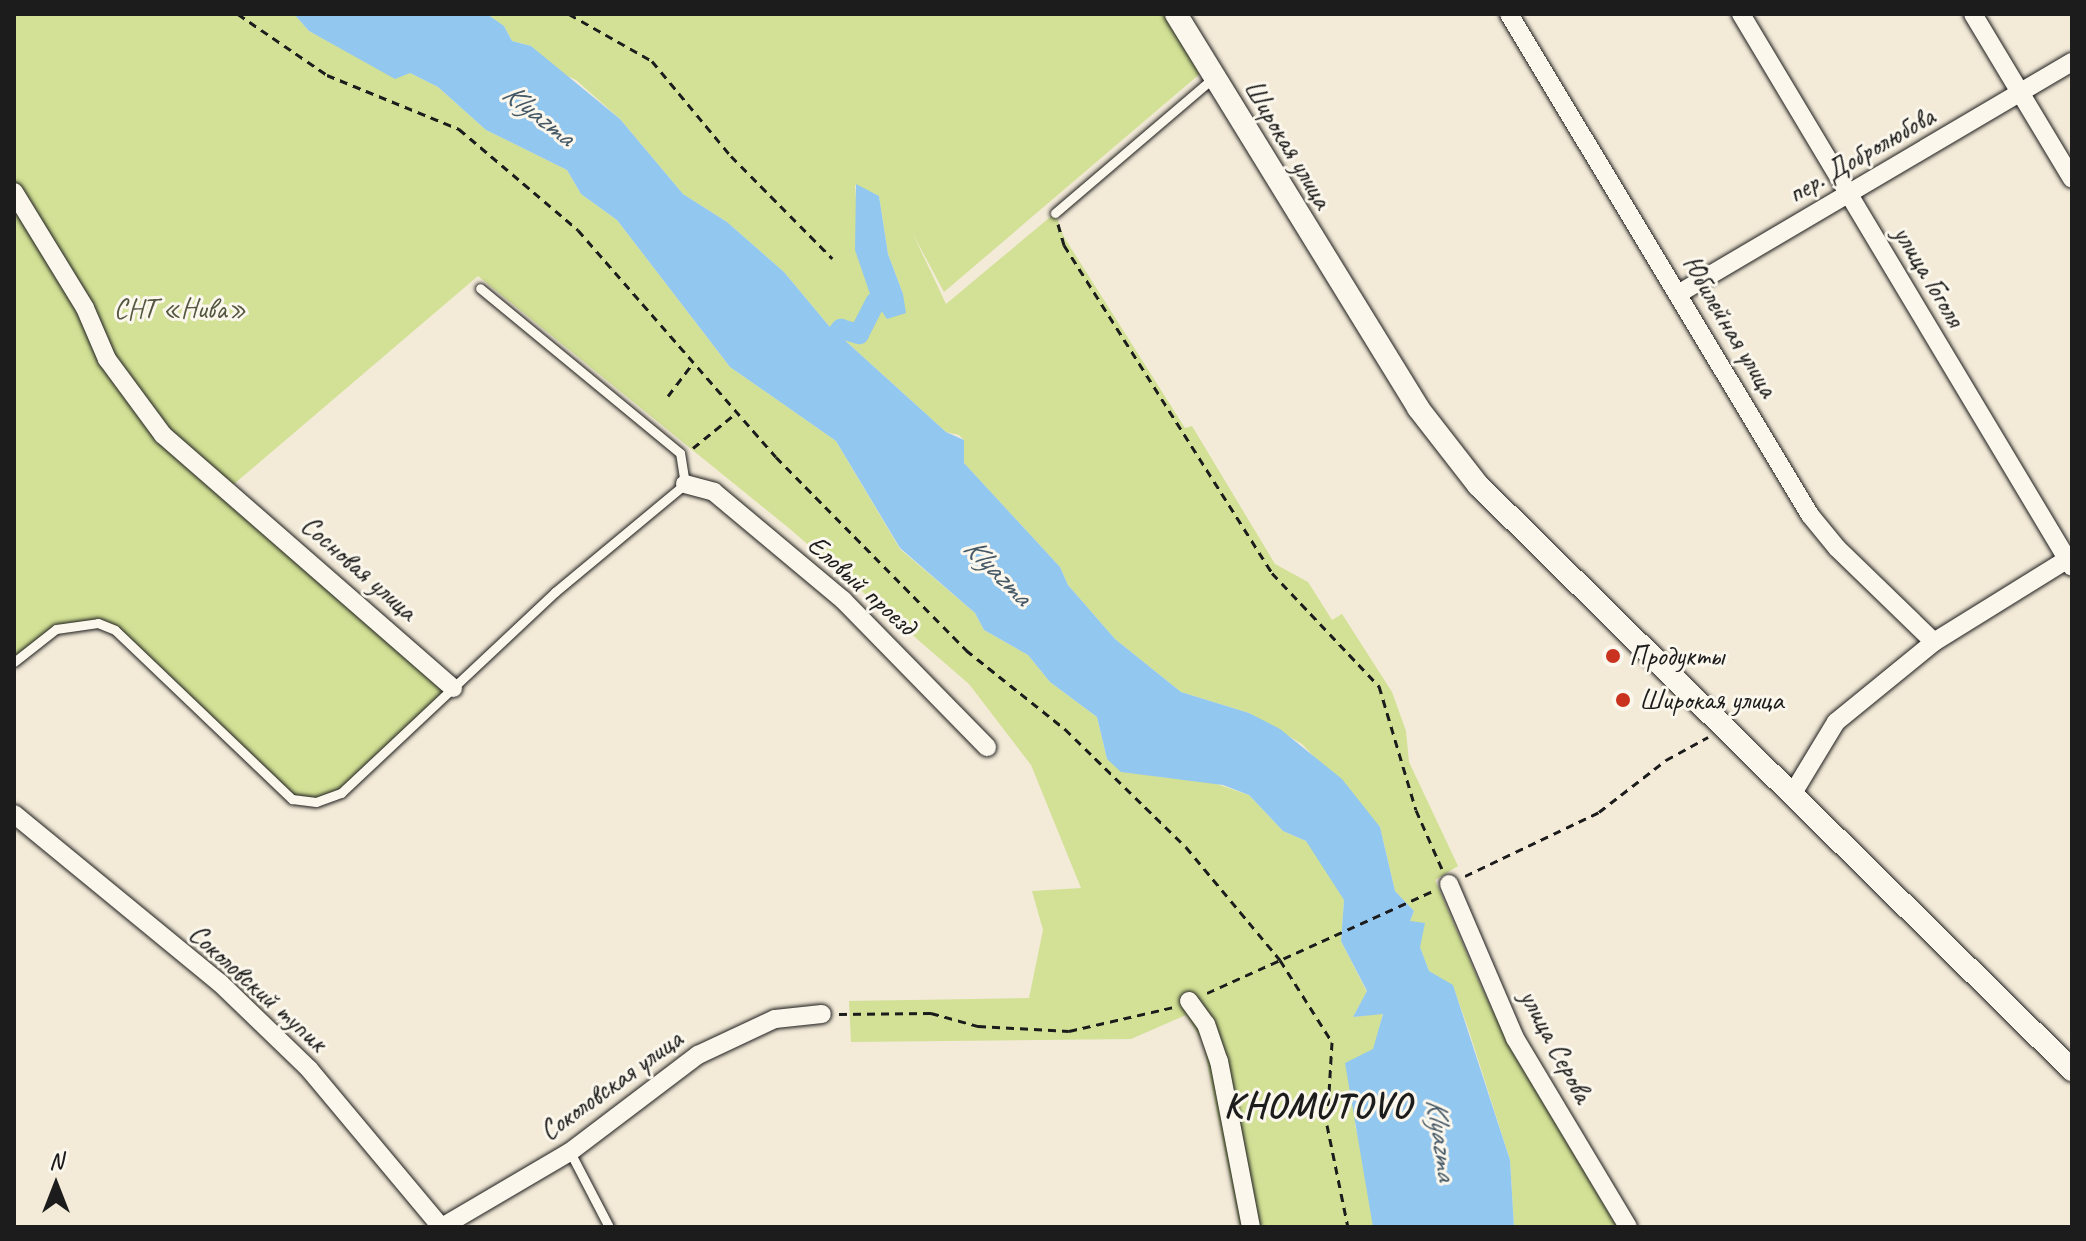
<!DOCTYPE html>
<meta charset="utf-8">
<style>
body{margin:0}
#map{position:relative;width:2086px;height:1241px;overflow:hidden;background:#f3ead8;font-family:Caveat,sans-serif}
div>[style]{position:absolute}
.green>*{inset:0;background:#d2e195}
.water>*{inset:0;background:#92c7f0}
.canal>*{height:20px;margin:-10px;padding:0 10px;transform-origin:10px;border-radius:10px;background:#92c7f0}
.path>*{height:3px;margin-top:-1.5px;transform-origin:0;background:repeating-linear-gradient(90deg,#1c1c1c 0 8px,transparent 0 14px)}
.roads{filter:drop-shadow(0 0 2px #1c1c1c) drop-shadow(0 0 2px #1c1c1c)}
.service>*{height:9px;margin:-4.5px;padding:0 4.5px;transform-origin:4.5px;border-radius:4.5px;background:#fbf7ec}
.minor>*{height:18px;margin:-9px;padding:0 9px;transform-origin:9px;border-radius:9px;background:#fbf7ec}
.tertiary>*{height:22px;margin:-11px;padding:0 11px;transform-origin:11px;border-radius:11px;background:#fbf7ec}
.dots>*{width:22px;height:22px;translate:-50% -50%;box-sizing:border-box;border:4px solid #fbf7ec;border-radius:50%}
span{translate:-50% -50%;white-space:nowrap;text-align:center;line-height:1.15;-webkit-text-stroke:6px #fbf7ec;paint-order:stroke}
.street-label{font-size:28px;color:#1c1c1c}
.park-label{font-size:28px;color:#535740}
.poi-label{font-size:28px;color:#1c1c1c}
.left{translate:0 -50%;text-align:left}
.water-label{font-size:30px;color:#455866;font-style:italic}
.district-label{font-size:36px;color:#1c1c1c;font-weight:700;letter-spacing:2px}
.frame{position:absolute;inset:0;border:16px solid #1c1c1c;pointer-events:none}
.north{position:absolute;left:16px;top:1145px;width:80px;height:80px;-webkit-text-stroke:6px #fbf7ec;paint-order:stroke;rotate:0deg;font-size:22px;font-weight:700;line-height:32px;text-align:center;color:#1c1c1c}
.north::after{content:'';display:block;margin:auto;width:28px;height:36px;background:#1c1c1c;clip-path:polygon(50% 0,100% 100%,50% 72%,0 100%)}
</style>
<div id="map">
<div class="green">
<div style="clip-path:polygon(14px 14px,294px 14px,309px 31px,395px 78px,410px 73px,438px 87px,486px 130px,567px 170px,581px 194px,617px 220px,730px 367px,836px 441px,900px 549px,975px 613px,984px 630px,1028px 655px,1050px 682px,1097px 717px,1107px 759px,1159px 777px,1205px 780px,1249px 795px,1283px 831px,1306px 841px,1319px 857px,1344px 900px,1341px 941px,1367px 992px,1353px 1017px,1383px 1013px,1355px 1125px,1370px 1183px,1373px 1227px,1240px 1227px,1203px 1042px,1186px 1015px,1131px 1039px,851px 1042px,849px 1001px,1029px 998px,1043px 930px,1032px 891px,1081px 888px,1031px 765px,969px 684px,790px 529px,478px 276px,227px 490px,453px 688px,341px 793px,316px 802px,292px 799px,115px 630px,98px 623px,56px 629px,14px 662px)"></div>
<div style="clip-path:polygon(evenodd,487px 14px,1164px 14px,1202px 72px,944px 292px,913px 234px,946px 304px,1055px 213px,1064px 237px,1185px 428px,1192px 426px,1275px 564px,1308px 582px,1332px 620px,1342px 614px,1392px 692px,1406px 731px,1409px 762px,1458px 866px,1435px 880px,1480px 984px,1509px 1044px,1616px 1225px,1514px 1227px,1510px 1160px,1469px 1031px,1453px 986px,1429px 971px,1410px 921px,1414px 911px,1395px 891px,1380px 827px,1302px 744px,1249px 713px,1181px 692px,1115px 639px,1068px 585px,1060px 567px,963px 462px,964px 440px,959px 435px,946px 432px,829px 326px,784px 272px,727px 222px,683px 194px,620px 119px,576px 80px,561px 73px,531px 46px,512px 41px,504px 26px,487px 14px,855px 185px,879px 196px,888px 254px,903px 294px,888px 319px,875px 302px,859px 242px,855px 185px)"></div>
</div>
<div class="water">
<div style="clip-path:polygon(294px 14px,487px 14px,504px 26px,512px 41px,531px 46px,620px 119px,683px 194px,727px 222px,784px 272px,829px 326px,946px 432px,964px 440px,964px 463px,1060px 567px,1068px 585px,1115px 639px,1181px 692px,1249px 713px,1280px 729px,1342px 779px,1380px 827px,1395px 891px,1414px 911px,1410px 921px,1425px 923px,1420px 947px,1429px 971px,1453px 985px,1510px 1160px,1514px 1227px,1373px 1227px,1345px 1063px,1373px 1049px,1383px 1014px,1353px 1017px,1367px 991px,1341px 941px,1344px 900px,1306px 841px,1283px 831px,1249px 795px,1223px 785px,1121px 772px,1107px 759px,1097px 717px,1050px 682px,1028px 655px,984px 630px,975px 613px,900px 548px,836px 441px,730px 367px,617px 220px,581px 194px,567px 170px,486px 130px,438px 87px,410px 73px,395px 79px,309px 31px)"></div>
<div style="clip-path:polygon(856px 184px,879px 196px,888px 254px,903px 294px,906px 313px,887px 319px,870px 294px,855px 250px)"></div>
</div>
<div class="canal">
<div style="left:820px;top:354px;width:33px;rotate:-50deg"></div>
<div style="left:841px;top:329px;width:19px;rotate:16deg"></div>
<div style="left:859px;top:334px;width:36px;rotate:-63deg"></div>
</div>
<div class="path">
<div style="left:238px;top:14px;width:108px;rotate:34.4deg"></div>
<div style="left:327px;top:75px;width:143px;rotate:22.2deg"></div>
<div style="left:459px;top:129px;width:156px;rotate:40.3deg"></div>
<div style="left:578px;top:230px;width:301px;rotate:48.9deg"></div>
<div style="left:776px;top:457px;width:271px;rotate:45.4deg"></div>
<div style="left:966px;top:650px;width:127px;rotate:38.6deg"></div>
<div style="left:1065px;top:729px;width:169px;rotate:44.3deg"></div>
<div style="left:1186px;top:847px;width:147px;rotate:50.2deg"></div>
<div style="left:1280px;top:960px;width:97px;rotate:57.6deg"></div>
<div style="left:1332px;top:1042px;width:83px;rotate:93.4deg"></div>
<div style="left:1327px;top:1125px;width:104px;rotate:78.4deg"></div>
<div style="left:569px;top:14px;width:95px;rotate:29.5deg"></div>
<div style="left:652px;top:61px;width:124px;rotate:50.3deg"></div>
<div style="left:731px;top:156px;width:144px;rotate:45.3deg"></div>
<div style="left:1058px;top:224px;width:22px;rotate:74deg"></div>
<div style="left:1064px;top:245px;width:388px;rotate:57.6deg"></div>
<div style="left:1272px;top:573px;width:156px;rotate:46.6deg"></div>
<div style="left:1379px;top:686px;width:129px;rotate:73.4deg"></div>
<div style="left:1416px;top:810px;width:64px;rotate:66.2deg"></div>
<div style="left:668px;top:396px;width:41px;rotate:-52.9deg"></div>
<div style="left:693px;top:448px;width:55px;rotate:-39.1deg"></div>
<div style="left:1465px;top:876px;width:148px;rotate:-25.5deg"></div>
<div style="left:1599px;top:812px;width:85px;rotate:-37.8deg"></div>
<div style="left:1666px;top:760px;width:48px;rotate:-28.7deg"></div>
<div style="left:1207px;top:993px;width:248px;rotate:-24.3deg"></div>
<div style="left:839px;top:1014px;width:92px;rotate:-0.6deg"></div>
<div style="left:931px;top:1013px;width:49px;rotate:15.5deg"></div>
<div style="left:978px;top:1026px;width:91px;rotate:3.1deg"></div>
<div style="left:1069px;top:1031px;width:108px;rotate:-12.9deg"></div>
</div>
<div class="roads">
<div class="service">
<div style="left:1055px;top:213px;width:209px;rotate:-40.5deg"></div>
<div style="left:14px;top:662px;width:53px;rotate:-38.2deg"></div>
<div style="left:56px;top:629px;width:42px;rotate:-8.1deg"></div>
<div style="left:98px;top:623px;width:18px;rotate:22deg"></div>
<div style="left:115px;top:630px;width:245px;rotate:43.7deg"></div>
<div style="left:292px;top:799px;width:24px;rotate:7deg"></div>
<div style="left:316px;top:802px;width:27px;rotate:-20deg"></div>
<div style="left:341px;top:793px;width:294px;rotate:-43.2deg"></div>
<div style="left:555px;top:592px;width:169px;rotate:-39.7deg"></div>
<div style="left:685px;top:484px;width:31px;rotate:-99deg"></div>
<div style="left:680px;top:453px;width:259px;rotate:-140.5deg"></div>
<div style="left:570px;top:1152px;width:85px;rotate:62.5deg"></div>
</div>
<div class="minor">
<div style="left:1509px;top:14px;width:584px;rotate:59deg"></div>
<div style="left:1810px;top:515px;width:43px;rotate:50.7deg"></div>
<div style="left:1837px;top:548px;width:135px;rotate:44.1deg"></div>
<div style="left:1741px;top:14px;width:644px;rotate:59.1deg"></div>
<div style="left:1973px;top:14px;width:192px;rotate:59deg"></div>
<div style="left:14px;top:192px;width:136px;rotate:58.5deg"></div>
<div style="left:85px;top:308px;width:56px;rotate:66.7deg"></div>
<div style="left:107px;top:359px;width:94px;rotate:53.6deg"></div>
<div style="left:163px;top:435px;width:385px;rotate:41.1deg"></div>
<div style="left:1678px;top:294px;width:457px;rotate:-30.5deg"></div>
<div style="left:685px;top:484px;width:30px;rotate:15deg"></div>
<div style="left:714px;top:492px;width:168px;rotate:39.9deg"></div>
<div style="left:843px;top:600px;width:206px;rotate:45.6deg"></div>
<div style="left:1793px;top:793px;width:83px;rotate:-58.8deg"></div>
<div style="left:1836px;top:722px;width:127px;rotate:-39.2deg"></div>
<div style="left:1934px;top:642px;width:158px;rotate:-31.8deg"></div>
<div style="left:14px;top:814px;width:266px;rotate:39.4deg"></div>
<div style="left:220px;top:983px;width:124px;rotate:44deg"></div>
<div style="left:309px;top:1069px;width:206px;rotate:50.1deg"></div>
<div style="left:1449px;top:884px;width:168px;rotate:66.8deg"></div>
<div style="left:1515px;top:1038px;width:220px;rotate:59.1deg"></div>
<div style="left:1189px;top:1001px;width:29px;rotate:54deg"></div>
<div style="left:1206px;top:1024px;width:39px;rotate:71deg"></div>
<div style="left:1219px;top:1061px;width:169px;rotate:79.1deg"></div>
<div style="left:442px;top:1227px;width:148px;rotate:-30.4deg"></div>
<div style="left:570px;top:1152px;width:161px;rotate:-37.2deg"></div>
<div style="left:698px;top:1055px;width:85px;rotate:-25.1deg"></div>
<div style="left:775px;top:1019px;width:47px;rotate:-6.1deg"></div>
</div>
<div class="tertiary">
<div style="left:1176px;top:14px;width:462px;rotate:58.4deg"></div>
<div style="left:1418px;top:408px;width:98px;rotate:52.1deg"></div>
<div style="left:1478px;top:485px;width:834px;rotate:44.56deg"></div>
</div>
</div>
<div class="dots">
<div style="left:1613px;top:656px;background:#c8321e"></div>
<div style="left:1623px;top:700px;background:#c8321e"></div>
</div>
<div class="street-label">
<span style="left:1288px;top:144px;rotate:59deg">Широкая улица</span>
<span style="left:1861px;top:155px;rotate:-30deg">пер. Добролюбова</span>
<span style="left:1929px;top:276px;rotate:59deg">улица Гоголя</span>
<span style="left:1730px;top:326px;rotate:59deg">Юбилейная улица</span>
<span style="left:359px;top:568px;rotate:41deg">Сосновая улица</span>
<span style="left:862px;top:585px;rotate:42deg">Еловый проезд</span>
<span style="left:258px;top:988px;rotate:42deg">Соколовский тупик</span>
<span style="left:1556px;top:1046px;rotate:62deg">улица Серова</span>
<span style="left:611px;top:1085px;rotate:-36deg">Соколовская улица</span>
</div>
<div class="park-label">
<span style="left:180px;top:309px">СНТ «Нива»</span>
</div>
<div class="poi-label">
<span class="left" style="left:1629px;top:656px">Продукты</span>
<span class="left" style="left:1639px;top:700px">Широкая улица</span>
</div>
<div class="water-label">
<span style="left:539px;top:114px;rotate:38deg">Klyazma</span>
<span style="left:998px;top:571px;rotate:45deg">Klyazma</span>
<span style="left:1442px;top:1139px;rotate:82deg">Klyazma</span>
</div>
<div class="district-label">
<span style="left:1318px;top:1106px">KHOMUTOVO</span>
</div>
<div class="frame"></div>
<div class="north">N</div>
</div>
